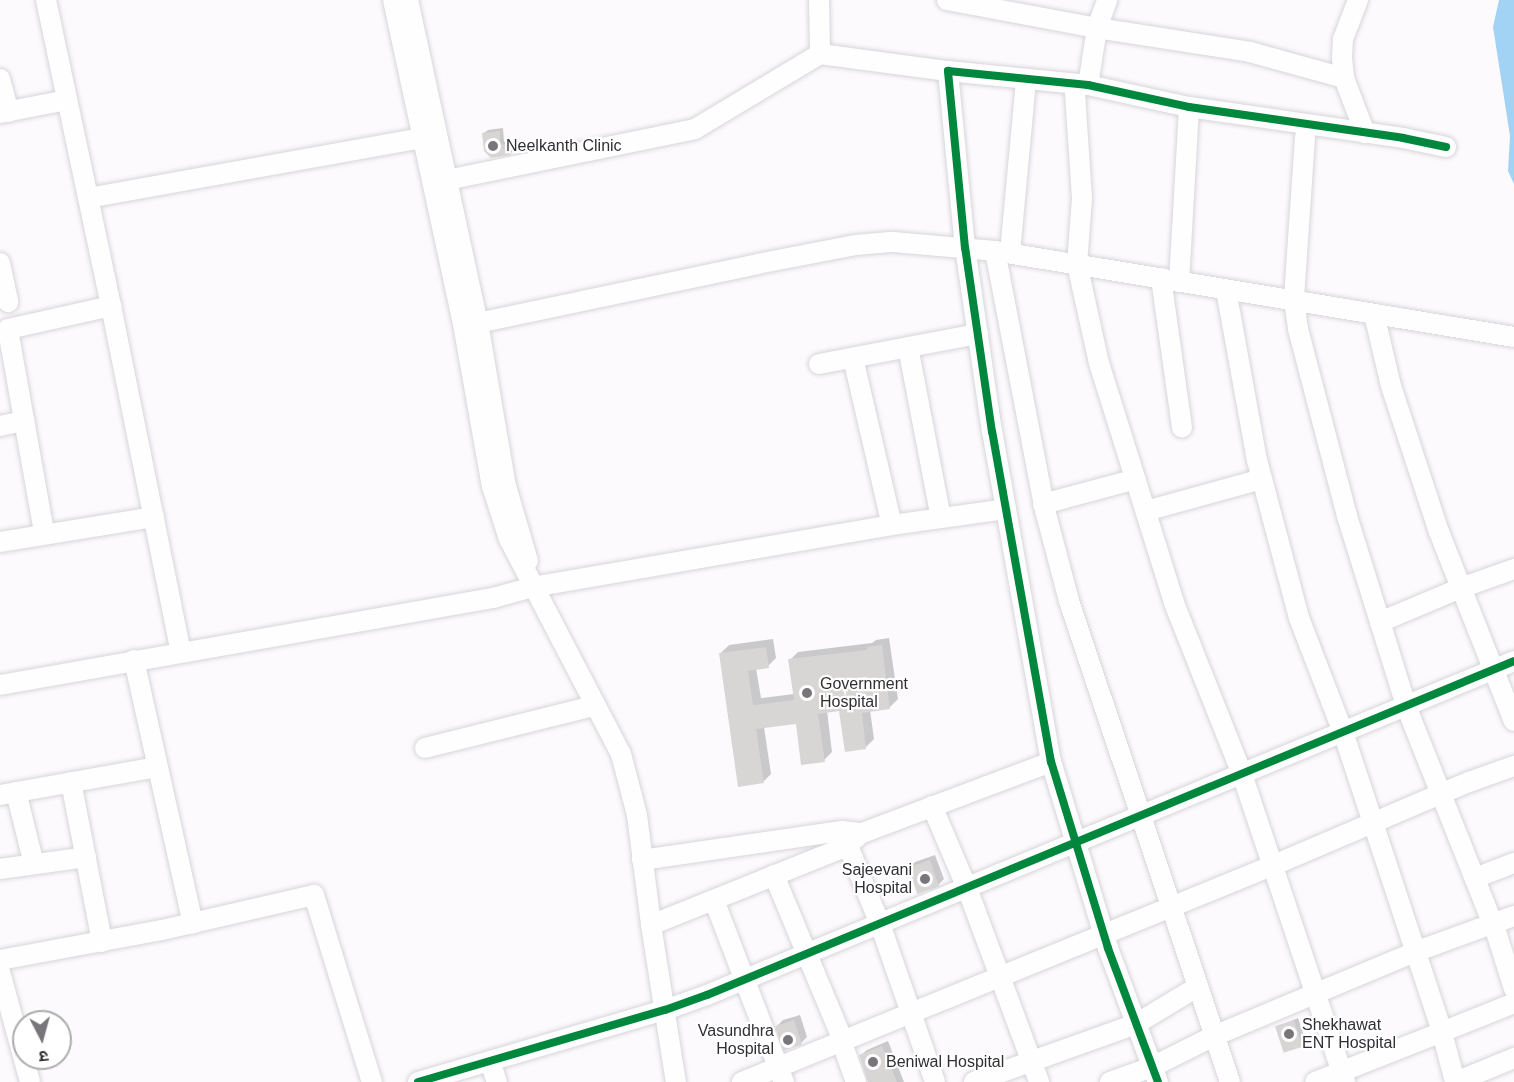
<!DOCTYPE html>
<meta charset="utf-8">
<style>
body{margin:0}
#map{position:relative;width:1514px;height:1082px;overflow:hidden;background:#fcfafd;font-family:Arial,"Noto Sans Devanagari",sans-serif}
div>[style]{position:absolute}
.water>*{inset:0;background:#a3d3f4}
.shadow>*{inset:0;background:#0003}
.building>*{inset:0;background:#d8d6d5;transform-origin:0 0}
.roads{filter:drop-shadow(0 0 2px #d7d5d9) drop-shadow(0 0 2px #d7d5d9)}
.minor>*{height:20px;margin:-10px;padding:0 10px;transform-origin:10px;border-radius:10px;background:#fffeff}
.cycleway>*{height:8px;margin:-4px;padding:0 4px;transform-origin:4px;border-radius:4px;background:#00873e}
.dots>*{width:16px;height:16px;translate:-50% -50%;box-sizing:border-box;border:3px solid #fff;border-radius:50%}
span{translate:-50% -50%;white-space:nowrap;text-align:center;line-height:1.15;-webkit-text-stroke:4.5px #fff;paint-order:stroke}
.poi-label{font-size:16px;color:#312f33}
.left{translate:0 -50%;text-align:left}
.right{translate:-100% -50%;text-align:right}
.north{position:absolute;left:12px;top:1010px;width:60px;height:60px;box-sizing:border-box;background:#fff;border:2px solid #adacad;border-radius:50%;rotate:174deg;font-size:16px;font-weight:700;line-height:24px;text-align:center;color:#312f33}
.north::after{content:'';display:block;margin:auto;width:21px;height:27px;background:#78767a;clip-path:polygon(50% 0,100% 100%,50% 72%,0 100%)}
</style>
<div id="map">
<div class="water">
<div style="clip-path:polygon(1499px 0,1514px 0,1514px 184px,1508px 171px,1510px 136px,1493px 27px)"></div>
</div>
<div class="shadow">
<div style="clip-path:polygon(503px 128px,504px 142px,513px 141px,514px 150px,511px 153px,484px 133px,488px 130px)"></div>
<div style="clip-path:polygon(889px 638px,898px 699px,890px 707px,870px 710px,874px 739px,866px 747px,841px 709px,827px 711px,832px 752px,824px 760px,797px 722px,764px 727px,771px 774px,763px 782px,721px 653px,729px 645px,773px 639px,776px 658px,768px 666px,756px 668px,761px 698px,794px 694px,790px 660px,798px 652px,872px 643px,876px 640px)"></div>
<div style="clip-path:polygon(935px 855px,944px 879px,938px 885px,909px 867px,915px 862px)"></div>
<div style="clip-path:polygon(800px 1015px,807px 1037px,801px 1043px,777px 1026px,783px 1020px)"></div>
<div style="clip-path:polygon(1298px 1018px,1306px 1042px,1302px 1045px,1277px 1027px)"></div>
<div style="clip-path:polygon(888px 1041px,904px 1082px,868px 1082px,861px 1055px,867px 1050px)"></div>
</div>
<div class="building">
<div style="clip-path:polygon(500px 131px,500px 145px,510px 143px,511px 155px,491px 158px,484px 151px,482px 133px)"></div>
<div style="clip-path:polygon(882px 645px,890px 709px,862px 713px,866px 749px,845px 752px,839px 711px,818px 714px,825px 762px,801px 765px,796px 724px,756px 729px,764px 783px,738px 787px,719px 653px,766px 647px,769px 668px,748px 671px,753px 705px,794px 700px,788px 659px,867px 650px,867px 647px)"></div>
<div style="left:930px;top:860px;width:28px;height:23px;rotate:71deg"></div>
<div style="left:794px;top:1020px;width:26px;height:20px;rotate:72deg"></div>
<div style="left:1294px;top:1020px;width:28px;height:20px;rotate:72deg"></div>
<div style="clip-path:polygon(882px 1046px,897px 1082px,868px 1082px,859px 1055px)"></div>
</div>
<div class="roads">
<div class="minor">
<div style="left:46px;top:0;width:313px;rotate:78deg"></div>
<div style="left:393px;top:0;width:331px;rotate:77.8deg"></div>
<div style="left:463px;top:324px;width:165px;rotate:79.9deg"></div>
<div style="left:492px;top:486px;width:56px;rotate:72.2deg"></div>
<div style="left:509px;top:539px;width:242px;rotate:62.5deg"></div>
<div style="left:621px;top:754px;width:63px;rotate:75.3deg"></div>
<div style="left:637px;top:815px;width:111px;rotate:82.7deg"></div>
<div style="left:651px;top:925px;width:159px;rotate:81deg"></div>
<div style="left:408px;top:0;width:330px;rotate:77.8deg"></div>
<div style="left:478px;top:323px;width:165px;rotate:80.3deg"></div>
<div style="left:506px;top:486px;width:78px;rotate:73.7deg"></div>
<div style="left:819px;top:0;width:54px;rotate:88.9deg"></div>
<div style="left:947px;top:0;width:153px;rotate:10.6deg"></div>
<div style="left:1097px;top:28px;width:155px;rotate:8.9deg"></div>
<div style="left:1250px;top:52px;width:98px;rotate:15.5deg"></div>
<div style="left:1358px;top:0;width:42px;rotate:111deg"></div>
<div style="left:1343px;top:39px;width:19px;rotate:93deg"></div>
<div style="left:1342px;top:58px;width:20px;rotate:84deg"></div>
<div style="left:1344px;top:78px;width:59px;rotate:69.1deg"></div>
<div style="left:0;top:79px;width:34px;rotate:75deg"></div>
<div style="left:1077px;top:84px;width:9px;rotate:103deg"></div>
<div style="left:1075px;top:93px;width:105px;rotate:86.2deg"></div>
<div style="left:1082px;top:198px;width:66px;rotate:94.3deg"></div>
<div style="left:1077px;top:264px;width:101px;rotate:77.5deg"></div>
<div style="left:1099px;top:363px;width:251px;rotate:72.6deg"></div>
<div style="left:1174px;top:603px;width:184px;rotate:68.3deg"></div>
<div style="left:1242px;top:774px;width:325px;rotate:71.5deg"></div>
<div style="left:1088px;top:85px;width:58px;rotate:-81deg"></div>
<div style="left:1097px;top:28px;width:30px;rotate:-70deg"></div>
<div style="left:0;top:113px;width:68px;rotate:-11deg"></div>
<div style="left:1305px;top:137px;width:163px;rotate:93.9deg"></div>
<div style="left:1294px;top:300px;width:29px;rotate:82deg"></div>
<div style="left:1298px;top:329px;width:193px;rotate:75.3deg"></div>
<div style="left:1347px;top:516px;width:199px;rotate:72.7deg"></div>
<div style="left:1406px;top:706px;width:246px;rotate:68.3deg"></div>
<div style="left:1497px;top:935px;width:57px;rotate:72.5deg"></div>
<div style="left:447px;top:180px;width:253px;rotate:-11.6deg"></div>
<div style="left:695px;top:129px;width:146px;rotate:-31deg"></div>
<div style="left:820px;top:54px;width:129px;rotate:7.6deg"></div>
<div style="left:88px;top:198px;width:340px;rotate:-10.2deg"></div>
<div style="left:995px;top:251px;width:264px;rotate:79.1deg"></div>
<div style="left:1045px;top:510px;width:94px;rotate:75.2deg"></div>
<div style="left:1069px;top:601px;width:507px;rotate:71.49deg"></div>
<div style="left:1010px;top:253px;width:175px;rotate:-84.7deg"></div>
<div style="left:0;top:263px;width:40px;rotate:78deg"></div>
<div style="left:1161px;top:278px;width:151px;rotate:82deg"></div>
<div style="left:1179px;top:282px;width:175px;rotate:-86.7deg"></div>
<div style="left:1226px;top:290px;width:173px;rotate:79.7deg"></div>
<div style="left:1257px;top:460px;width:163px;rotate:75.1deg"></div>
<div style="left:1299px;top:618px;width:122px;rotate:68.9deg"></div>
<div style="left:1343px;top:732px;width:316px;rotate:71.7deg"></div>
<div style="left:1442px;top:1032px;width:136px;rotate:158.5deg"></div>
<div style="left:1374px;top:314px;width:74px;rotate:76.7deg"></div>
<div style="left:1391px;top:386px;width:154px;rotate:71.8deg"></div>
<div style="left:1439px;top:532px;width:203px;rotate:68.4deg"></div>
<div style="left:478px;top:323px;width:285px;rotate:-11.9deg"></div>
<div style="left:757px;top:264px;width:101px;rotate:-10.9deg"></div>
<div style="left:856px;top:245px;width:37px;rotate:-5deg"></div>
<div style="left:893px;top:242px;width:102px;rotate:5deg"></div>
<div style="left:995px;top:251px;width:526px;rotate:9.41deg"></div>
<div style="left:908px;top:347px;width:174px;rotate:79.1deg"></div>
<div style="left:853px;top:358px;width:171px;rotate:76.9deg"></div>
<div style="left:819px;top:364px;width:162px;rotate:-10.7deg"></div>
<div style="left:0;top:426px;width:25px;rotate:-12deg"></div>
<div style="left:1043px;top:504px;width:96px;rotate:-15deg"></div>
<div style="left:1146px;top:511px;width:120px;rotate:-15.4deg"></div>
<div style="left:44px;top:532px;width:206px;rotate:-100.1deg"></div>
<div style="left:8px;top:329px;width:106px;rotate:-12.6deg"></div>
<div style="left:111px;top:306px;width:353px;rotate:78.6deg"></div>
<div style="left:0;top:542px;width:156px;rotate:-9.2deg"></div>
<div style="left:1380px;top:622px;width:88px;rotate:-22.8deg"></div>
<div style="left:1461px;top:588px;width:56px;rotate:-19.7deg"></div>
<div style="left:134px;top:660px;width:270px;rotate:77.4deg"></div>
<div style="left:0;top:685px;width:501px;rotate:-10.01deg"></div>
<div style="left:493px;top:598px;width:41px;rotate:-15.4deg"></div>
<div style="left:533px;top:587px;width:364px;rotate:-9.8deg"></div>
<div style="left:892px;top:525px;width:115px;rotate:-8deg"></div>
<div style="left:425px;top:748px;width:174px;rotate:-14deg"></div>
<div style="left:71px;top:782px;width:163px;rotate:79deg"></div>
<div style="left:16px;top:792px;width:74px;rotate:76deg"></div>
<div style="left:0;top:795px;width:159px;rotate:-10.1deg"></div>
<div style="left:932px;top:806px;width:89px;rotate:66.9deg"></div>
<div style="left:967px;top:888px;width:207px;rotate:69.6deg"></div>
<div style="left:842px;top:831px;width:100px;rotate:67.8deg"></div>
<div style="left:880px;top:924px;width:167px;rotate:70.8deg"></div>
<div style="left:642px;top:860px;width:202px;rotate:-8.3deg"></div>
<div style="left:842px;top:831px;width:20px;rotate:6deg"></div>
<div style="left:862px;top:833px;width:202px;rotate:-20.6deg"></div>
<div style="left:0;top:869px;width:87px;rotate:-7.9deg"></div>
<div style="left:774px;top:875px;width:182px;rotate:67.4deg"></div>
<div style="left:1475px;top:878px;width:42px;rotate:-21deg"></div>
<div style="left:714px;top:900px;width:195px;rotate:69deg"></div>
<div style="left:651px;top:925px;width:207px;rotate:-21.9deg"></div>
<div style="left:843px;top:848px;width:18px;rotate:-38deg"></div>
<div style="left:0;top:960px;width:165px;rotate:-10.5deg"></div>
<div style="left:162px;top:930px;width:156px;rotate:-13deg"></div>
<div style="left:314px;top:895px;width:196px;rotate:72.8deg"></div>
<div style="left:0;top:972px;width:114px;rotate:74.7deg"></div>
<div style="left:842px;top:1043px;width:41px;rotate:70.3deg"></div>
<div style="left:490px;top:1061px;width:22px;rotate:72deg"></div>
<div style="left:418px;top:1082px;width:257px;rotate:-16.3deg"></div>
<div style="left:665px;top:1010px;width:45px;rotate:-19.7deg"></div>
<div style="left:707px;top:995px;width:873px;rotate:-22.48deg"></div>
<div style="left:742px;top:1082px;width:575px;rotate:-22.19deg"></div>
<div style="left:1274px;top:865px;width:212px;rotate:-23.1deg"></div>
<div style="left:1469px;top:782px;width:48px;rotate:-19.6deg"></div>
<div style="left:974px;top:1082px;width:172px;rotate:-19.7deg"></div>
<div style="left:1136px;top:1024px;width:71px;rotate:-31.2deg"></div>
<div style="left:1110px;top:1082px;width:45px;rotate:-19.7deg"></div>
<div style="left:1152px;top:1067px;width:69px;rotate:-26.6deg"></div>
<div style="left:1214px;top:1036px;width:218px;rotate:-22.7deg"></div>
<div style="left:1415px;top:952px;width:105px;rotate:-20deg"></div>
<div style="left:1158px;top:1082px;width:143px;rotate:-110.5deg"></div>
<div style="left:1108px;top:948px;width:195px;rotate:-107deg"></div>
<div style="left:1051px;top:762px;width:335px;rotate:-100.1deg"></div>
<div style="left:992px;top:432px;width:186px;rotate:-98.3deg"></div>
<div style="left:965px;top:248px;width:178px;rotate:-95.5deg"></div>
<div style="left:948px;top:71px;width:141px;rotate:5.7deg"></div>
<div style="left:1088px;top:85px;width:103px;rotate:12.3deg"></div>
<div style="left:1189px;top:107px;width:216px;rotate:8.2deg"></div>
<div style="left:1403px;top:138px;width:44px;rotate:11.8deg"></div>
<div style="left:1455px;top:1082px;width:52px;rotate:-104.6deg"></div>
<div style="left:1442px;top:1032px;width:78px;rotate:-21.9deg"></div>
<div style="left:1456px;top:1082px;width:63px;rotate:-22.5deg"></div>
</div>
</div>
<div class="cycleway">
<div style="left:418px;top:1082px;width:257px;rotate:-16.3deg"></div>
<div style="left:665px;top:1010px;width:45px;rotate:-19.7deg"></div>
<div style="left:707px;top:995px;width:873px;rotate:-22.48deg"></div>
<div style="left:1158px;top:1082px;width:143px;rotate:-110.5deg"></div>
<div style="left:1108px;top:948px;width:195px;rotate:-107deg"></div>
<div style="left:1051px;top:762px;width:335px;rotate:-100.1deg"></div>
<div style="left:992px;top:432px;width:186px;rotate:-98.3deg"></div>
<div style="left:965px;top:248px;width:178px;rotate:-95.5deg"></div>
<div style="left:948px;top:71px;width:141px;rotate:5.7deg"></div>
<div style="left:1088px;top:85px;width:103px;rotate:12.3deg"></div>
<div style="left:1189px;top:107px;width:216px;rotate:8.2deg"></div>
<div style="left:1403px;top:138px;width:44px;rotate:11.8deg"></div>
</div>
<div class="dots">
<div style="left:493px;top:146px;background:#78767a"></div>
<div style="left:807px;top:693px;background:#78767a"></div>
<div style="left:925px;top:879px;background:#78767a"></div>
<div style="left:1289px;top:1034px;background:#78767a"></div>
<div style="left:788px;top:1040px;background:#78767a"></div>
<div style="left:873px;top:1062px;background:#78767a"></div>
</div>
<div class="poi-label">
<span class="left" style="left:506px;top:146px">Neelkanth Clinic</span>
<span class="left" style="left:820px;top:693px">Government<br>Hospital</span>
<span class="right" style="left:912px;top:879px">Sajeevani<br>Hospital</span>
<span class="left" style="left:1302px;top:1034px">Shekhawat<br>ENT Hospital</span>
<span class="right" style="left:774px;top:1040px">Vasundhra<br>Hospital</span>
<span class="left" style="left:886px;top:1062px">Beniwal Hospital</span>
</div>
<div class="north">उ</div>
</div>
